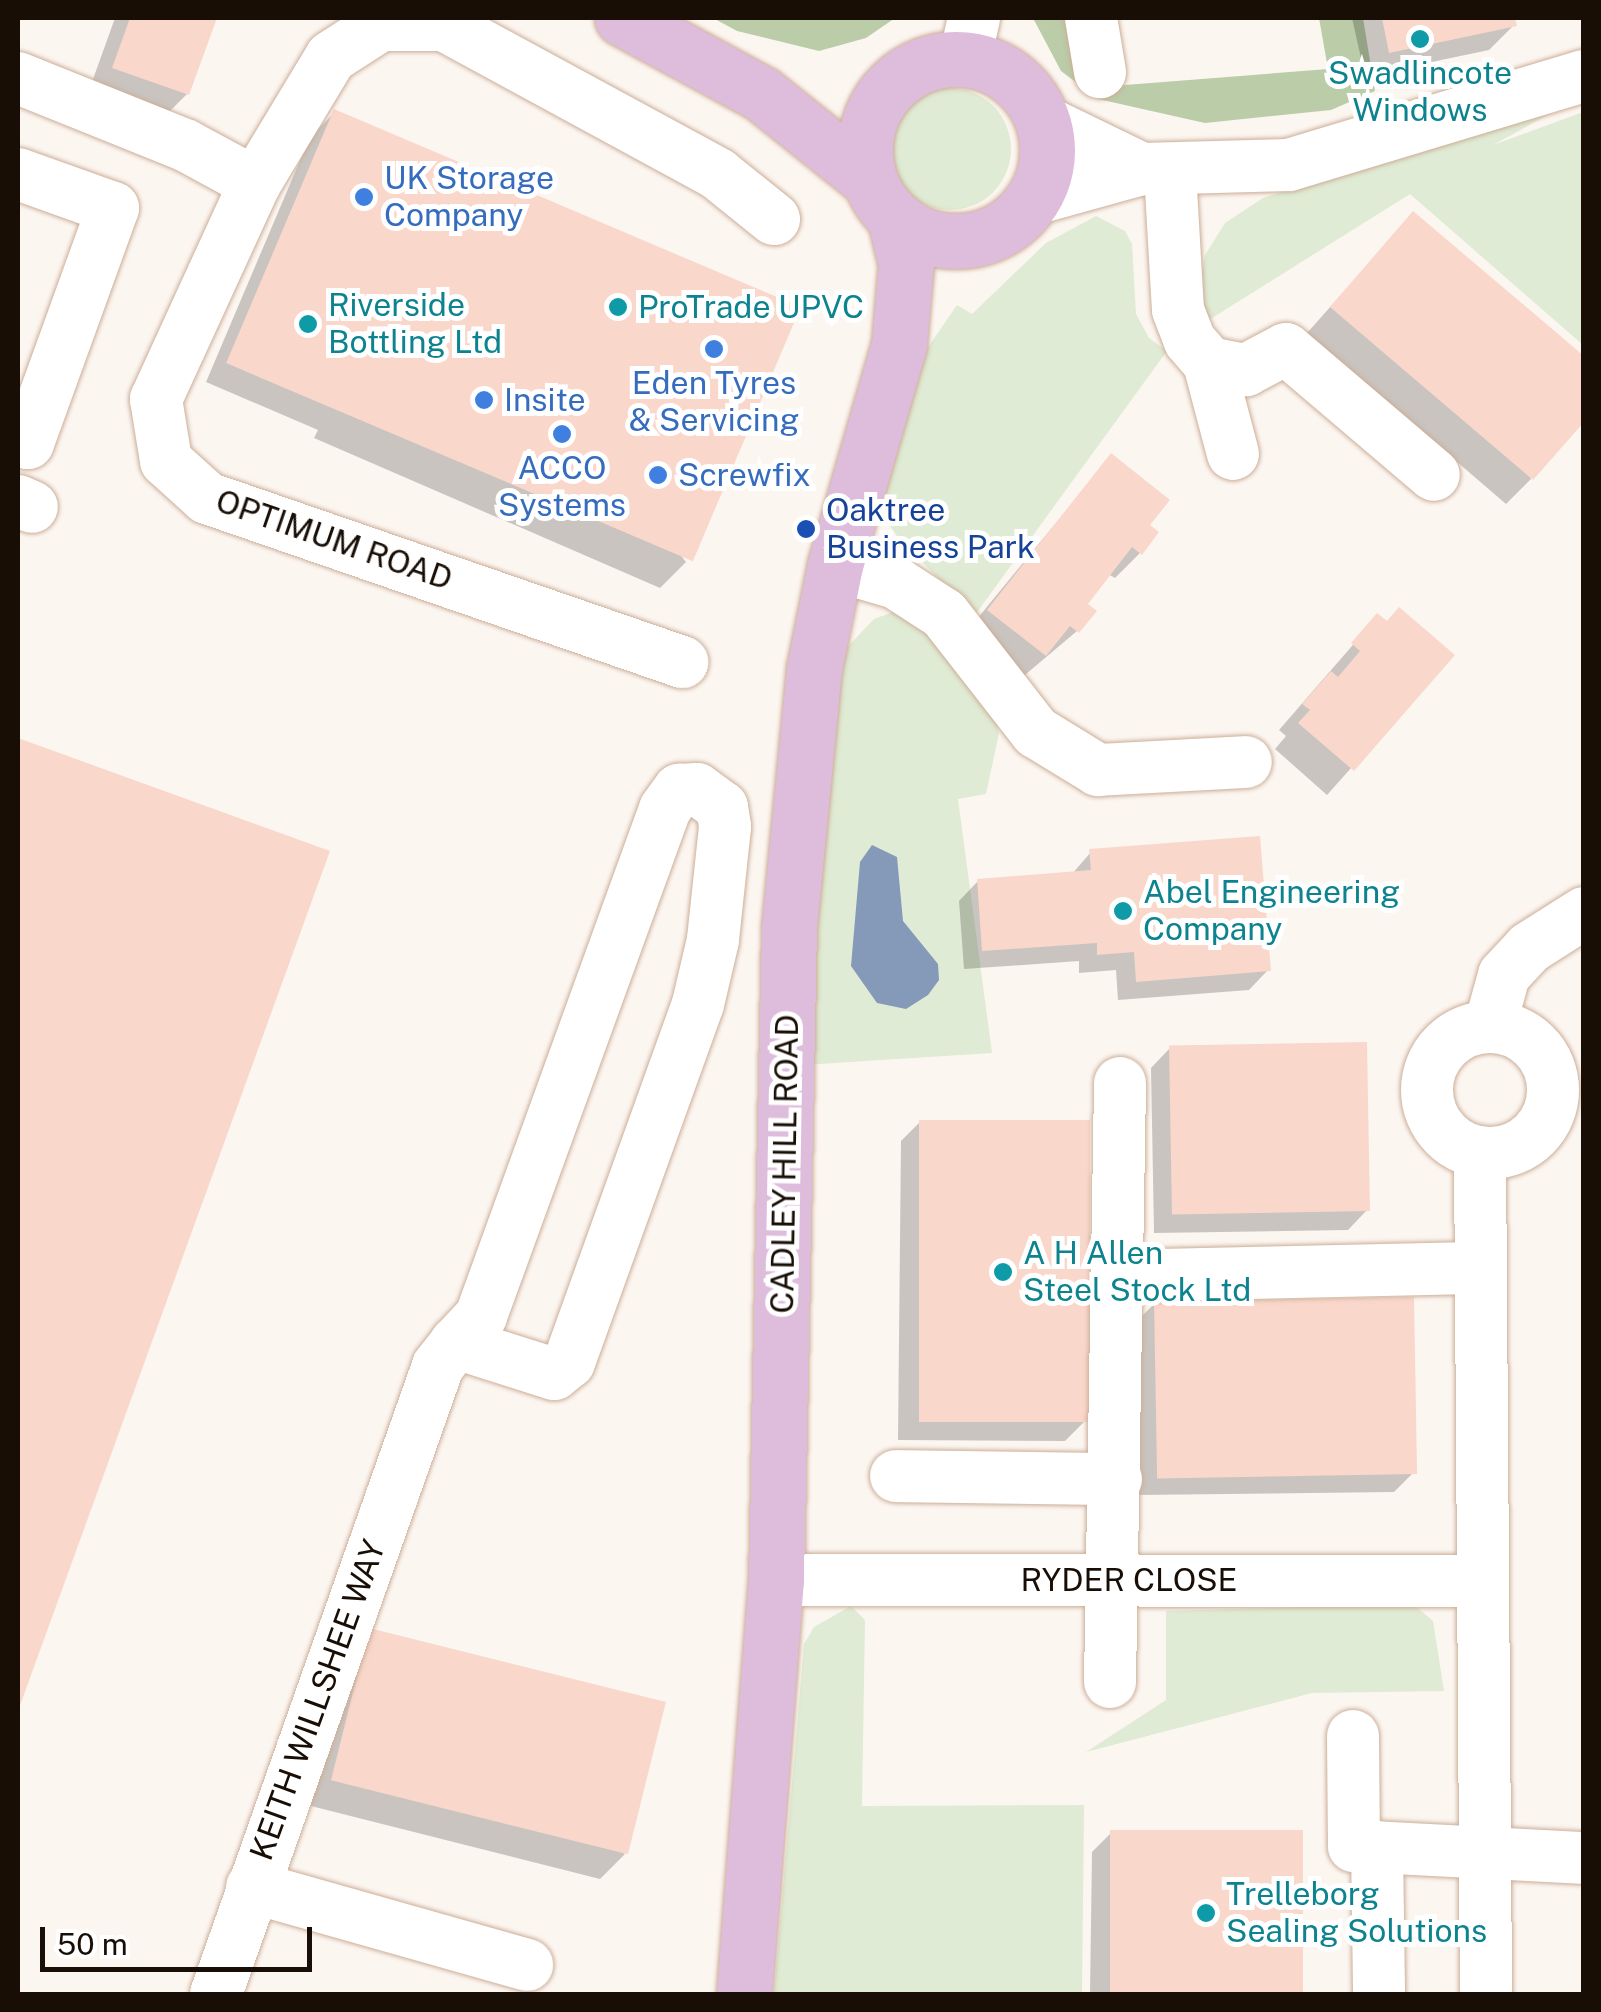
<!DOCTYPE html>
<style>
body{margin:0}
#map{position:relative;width:1601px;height:2012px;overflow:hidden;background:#fcf6f1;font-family:"Public Sans",sans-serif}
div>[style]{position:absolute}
.green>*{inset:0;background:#dfebd4}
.round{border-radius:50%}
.forest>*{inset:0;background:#bacca8}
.water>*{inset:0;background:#8599b9}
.shadow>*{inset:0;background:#0003}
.building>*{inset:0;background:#f9d7cb;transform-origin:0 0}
.roads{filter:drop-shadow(0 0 2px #ccae97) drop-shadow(0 0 2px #ccae97)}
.minor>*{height:52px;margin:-26px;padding:0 26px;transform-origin:26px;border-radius:26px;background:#fff}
.minor>.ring{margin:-26px;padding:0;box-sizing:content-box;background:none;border:52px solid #fff;border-radius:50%}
.major>*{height:55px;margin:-27.5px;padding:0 27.5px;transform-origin:27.5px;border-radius:27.5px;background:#debcdb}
.major>.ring{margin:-27.5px;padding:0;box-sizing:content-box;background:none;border:55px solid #debcdb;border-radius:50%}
.dots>*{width:28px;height:28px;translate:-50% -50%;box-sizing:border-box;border:5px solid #fff;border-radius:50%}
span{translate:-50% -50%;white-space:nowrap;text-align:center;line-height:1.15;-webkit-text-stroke:10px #fff;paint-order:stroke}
.culture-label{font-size:32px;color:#0d838f}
.left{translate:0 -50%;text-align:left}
.shop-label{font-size:32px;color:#366cbe}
.transit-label{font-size:32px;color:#164399}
.street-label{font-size:32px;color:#180e06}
.frame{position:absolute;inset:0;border:20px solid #180e06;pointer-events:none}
.scale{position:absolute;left:40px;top:1927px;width:272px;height:45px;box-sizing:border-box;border:5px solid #180e06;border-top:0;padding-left:12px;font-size:30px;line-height:35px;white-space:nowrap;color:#180e06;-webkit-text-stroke:8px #fff;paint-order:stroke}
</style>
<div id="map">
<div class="green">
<div class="round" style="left:889px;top:88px;width:122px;height:122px"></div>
<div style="clip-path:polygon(1579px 98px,1493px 145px,1583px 112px,1583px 345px,1410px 194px,1204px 323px,1198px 290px,1205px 255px,1225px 223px,1263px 198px,1556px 99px)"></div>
<div style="clip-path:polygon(1096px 216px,1125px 231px,1132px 244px,1136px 314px,1149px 338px,1167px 351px,975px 615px,899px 539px,876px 505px,922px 356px,957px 305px,972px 314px,1046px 243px)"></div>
<div style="clip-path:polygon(896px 611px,920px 611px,993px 711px,999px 733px,986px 794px,958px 799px,992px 1053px,803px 1065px,840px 655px,874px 619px)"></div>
<div style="clip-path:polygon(1413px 1604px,1433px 1621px,1444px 1691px,1312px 1693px,1086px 1752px,1166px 1700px,1166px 1611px)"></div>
<div style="clip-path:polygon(851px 1606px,865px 1620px,862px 1806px,1084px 1805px,1082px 1994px,774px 1994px,804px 1644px,814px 1627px)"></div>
</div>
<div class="forest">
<div style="clip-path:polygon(713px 18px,895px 18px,866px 38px,819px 51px,737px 31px)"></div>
<div style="clip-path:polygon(1033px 18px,1075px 18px,1087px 88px,1328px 69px,1319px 18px,1363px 18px,1375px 91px,1331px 110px,1205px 123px,1098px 99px,1061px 71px)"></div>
</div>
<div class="water">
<div style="clip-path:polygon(872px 845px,897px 857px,903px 921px,938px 964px,939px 980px,928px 995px,906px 1009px,877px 1003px,851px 966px,860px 862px)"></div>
</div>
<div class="shadow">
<div style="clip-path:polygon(115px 18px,214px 18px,187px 94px,162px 119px,88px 93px)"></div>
<div style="clip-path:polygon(1352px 18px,1513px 18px,1514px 25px,1489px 50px,1365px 76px)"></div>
<div style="clip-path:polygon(335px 112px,686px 562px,660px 588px,314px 438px,318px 430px,206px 382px,310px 137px)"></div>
<div style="clip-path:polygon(1413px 214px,1531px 479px,1506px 504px,1307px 333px)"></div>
<div style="clip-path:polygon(1111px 456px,1147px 525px,1140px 553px,1115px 578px,1108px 574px,1085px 604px,1077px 631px,1019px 680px,963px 636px)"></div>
<div style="clip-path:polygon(1378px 616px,1451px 656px,1327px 795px,1275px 749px,1286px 736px,1279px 730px)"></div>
<div style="clip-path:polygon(18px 740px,327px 852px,18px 1705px)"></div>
<div style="clip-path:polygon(1091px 852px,1268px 970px,1249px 990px,1118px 1000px,1116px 970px,1079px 973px,1079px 961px,964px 969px,959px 901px,978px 881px,1072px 874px)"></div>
<div style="clip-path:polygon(1170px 1048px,1367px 1210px,1348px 1230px,1154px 1233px,1151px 1068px)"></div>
<div style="clip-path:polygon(920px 1122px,1084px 1422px,1065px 1441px,898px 1440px,901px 1141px)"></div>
<div style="clip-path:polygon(1155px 1303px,1413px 1473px,1394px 1492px,1138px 1495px,1136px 1322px)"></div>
<div style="clip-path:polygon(345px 1656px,625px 1854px,600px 1879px,307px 1805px)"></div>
<div style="clip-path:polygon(1111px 1833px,1301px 1834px,1300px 1994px,1090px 1994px,1092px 1852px)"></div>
</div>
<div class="building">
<div style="clip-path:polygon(130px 18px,217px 18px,189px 95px,112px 68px)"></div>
<div style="clip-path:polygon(1382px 18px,1515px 18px,1517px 26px,1389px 53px)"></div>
<div style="left:334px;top:109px;width:507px;height:276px;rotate:23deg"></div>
<div style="clip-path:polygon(1413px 211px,1584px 356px,1584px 422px,1533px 480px,1330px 307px)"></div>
<div style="clip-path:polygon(1111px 453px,1170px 500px,1150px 525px,1159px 532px,1142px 555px,1132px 547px,1088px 604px,1097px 611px,1079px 633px,1070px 626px,1046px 656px,987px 610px)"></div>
<div style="clip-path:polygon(1399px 607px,1455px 655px,1354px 771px,1298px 723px,1310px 710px,1302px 704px,1331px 671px,1338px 677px,1360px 651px,1351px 643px,1377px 613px,1387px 621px)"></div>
<div style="clip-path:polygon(18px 738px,330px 851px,18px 1711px)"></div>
<div style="clip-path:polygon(1260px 836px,1271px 971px,1136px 982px,1134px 952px,1097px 955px,1097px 943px,982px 951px,977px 879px,1091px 870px,1089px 849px)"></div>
<div style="left:1367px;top:1042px;width:169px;height:198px;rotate:89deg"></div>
<div style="left:919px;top:1120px;width:171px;height:302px"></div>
<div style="left:1414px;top:1297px;width:177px;height:260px;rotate:89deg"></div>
<div style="left:369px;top:1628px;width:306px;height:157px;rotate:14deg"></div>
<div style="left:1110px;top:1830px;width:193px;height:164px"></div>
</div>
<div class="roads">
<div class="minor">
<div style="left:1091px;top:18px;width:55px;rotate:80.5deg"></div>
<div style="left:965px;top:58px;width:41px;rotate:-77.3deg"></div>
<div style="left:18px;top:78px;width:180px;rotate:21.9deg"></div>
<div style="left:185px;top:145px;width:80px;rotate:28.5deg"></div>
<div style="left:255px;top:183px;width:238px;rotate:114.6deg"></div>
<div style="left:156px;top:399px;width:63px;rotate:80.8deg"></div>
<div style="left:166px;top:461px;width:55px;rotate:42.1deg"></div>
<div style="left:207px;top:498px;width:503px;rotate:19.05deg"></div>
<div style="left:1043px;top:121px;width:110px;rotate:25.9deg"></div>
<div style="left:1170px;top:172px;width:138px;rotate:86.7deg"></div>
<div style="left:1178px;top:310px;width:33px;rotate:69deg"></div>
<div style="left:1190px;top:341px;width:29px;rotate:49deg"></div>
<div style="left:1209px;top:363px;width:38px;rotate:11deg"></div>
<div style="left:1246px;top:370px;width:45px;rotate:-27.7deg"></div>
<div style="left:1286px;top:349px;width:194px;rotate:40.4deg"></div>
<div style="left:18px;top:174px;width:101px;rotate:19.7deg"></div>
<div style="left:113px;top:208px;width:250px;rotate:109.9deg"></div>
<div style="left:28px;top:443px;width:11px;rotate:-158deg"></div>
<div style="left:255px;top:183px;width:147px;rotate:-58.9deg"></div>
<div style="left:331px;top:57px;width:59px;rotate:-32.6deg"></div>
<div style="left:381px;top:25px;width:63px"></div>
<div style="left:444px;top:25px;width:312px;rotate:28.5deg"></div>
<div style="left:718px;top:174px;width:72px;rotate:38.8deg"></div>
<div style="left:1034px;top:199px;width:112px;rotate:-15.5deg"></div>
<div style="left:1142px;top:169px;width:147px;rotate:-1.6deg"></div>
<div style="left:1289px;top:165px;width:308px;rotate:-16.8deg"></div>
<div style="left:1209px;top:363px;width:94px;rotate:75.2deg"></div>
<div style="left:18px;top:501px;width:15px;rotate:23deg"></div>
<div style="left:835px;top:565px;width:64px;rotate:16.4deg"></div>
<div style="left:896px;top:583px;width:57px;rotate:32.9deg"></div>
<div style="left:944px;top:614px;width:150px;rotate:52.1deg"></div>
<div style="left:1036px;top:732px;width:73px;rotate:31.5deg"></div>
<div style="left:1098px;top:770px;width:148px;rotate:-3.1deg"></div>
<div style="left:1490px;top:1026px;width:53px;rotate:-74.6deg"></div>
<div style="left:1504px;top:975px;width:37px;rotate:-47deg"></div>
<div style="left:1529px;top:948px;width:65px;rotate:-32.5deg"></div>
<div class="ring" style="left:1427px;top:1027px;width:74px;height:74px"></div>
<div style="left:1480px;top:1153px;width:841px;rotate:89.59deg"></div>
<div style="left:1118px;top:1276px;width:362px;rotate:-1.3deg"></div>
<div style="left:896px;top:1476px;width:220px;rotate:0.8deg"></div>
<div style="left:776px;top:1580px;width:705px;rotate:0.08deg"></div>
<div style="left:1110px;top:1682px;width:599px;rotate:-89.04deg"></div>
<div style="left:1353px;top:1736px;width:110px;rotate:89.5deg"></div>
<div style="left:1354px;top:1846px;width:230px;rotate:3deg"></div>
<div style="left:1377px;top:1847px;width:147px;rotate:89.2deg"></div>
<div style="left:252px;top:1887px;width:286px;rotate:15.8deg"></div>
<div style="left:216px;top:1994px;width:666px;rotate:-70.53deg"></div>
<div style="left:438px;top:1366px;width:29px;rotate:-52deg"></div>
<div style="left:456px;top:1343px;width:37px;rotate:-47deg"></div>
<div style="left:481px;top:1316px;width:539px;rotate:-70.05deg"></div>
<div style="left:665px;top:809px;width:24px;rotate:-54deg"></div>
<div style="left:679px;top:790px;width:18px;rotate:-3deg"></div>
<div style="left:697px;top:789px;width:31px;rotate:36deg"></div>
<div style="left:722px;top:807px;width:20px;rotate:81deg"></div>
<div style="left:725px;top:827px;width:114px;rotate:96.1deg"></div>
<div style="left:713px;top:940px;width:66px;rotate:103.2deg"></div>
<div style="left:698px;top:1004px;width:381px;rotate:109.8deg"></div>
<div style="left:569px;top:1362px;width:19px;rotate:141deg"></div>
<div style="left:554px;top:1374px;width:103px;rotate:-162.4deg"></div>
</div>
<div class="major">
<div style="left:622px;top:18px;width:159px;rotate:28.5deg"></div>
<div style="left:762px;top:94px;width:136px;rotate:38.7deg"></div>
<div class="ring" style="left:865px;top:59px;width:127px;height:127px"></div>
<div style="left:744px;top:1994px;width:415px;rotate:-85.6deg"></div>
<div style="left:776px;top:1580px;width:652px;rotate:-88.86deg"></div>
<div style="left:789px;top:928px;width:260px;rotate:-84.5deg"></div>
<div style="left:814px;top:669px;width:106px;rotate:-78.6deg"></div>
<div style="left:835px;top:565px;width:229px;rotate:-73.8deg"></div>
<div style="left:899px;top:345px;width:81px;rotate:-85.1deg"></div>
<div style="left:906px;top:264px;width:46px;rotate:-103.7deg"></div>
</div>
</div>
<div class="dots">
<div style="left:1420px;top:39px;background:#0f9aa8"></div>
<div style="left:364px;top:197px;background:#3f7fe0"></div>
<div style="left:618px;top:307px;background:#0f9aa8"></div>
<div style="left:308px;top:324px;background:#0f9aa8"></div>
<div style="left:714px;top:349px;background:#3f7fe0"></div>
<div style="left:484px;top:400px;background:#3f7fe0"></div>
<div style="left:562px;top:434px;background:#3f7fe0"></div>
<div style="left:658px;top:475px;background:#3f7fe0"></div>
<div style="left:806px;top:529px;background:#1a4fb4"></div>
<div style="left:1123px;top:911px;background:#0f9aa8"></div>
<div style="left:1003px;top:1272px;background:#0f9aa8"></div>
<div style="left:1206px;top:1913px;background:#0f9aa8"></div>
</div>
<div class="culture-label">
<span style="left:1420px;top:92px">Swadlincote<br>Windows</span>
<span class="left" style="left:328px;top:324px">Riverside<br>Bottling Ltd</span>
<span class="left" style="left:638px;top:307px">ProTrade UPVC</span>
<span class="left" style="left:1143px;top:911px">Abel Engineering<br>Company</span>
<span class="left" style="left:1023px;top:1272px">A H Allen<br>Steel Stock Ltd</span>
<span class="left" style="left:1226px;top:1913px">Trelleborg<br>Sealing Solutions</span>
</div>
<div class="shop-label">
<span class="left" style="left:384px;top:197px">UK Storage<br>Company</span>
<span style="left:714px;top:402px">Eden Tyres<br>&amp; Servicing</span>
<span class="left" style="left:504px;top:400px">Insite</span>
<span style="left:562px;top:487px">ACCO<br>Systems</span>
<span class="left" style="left:678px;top:475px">Screwfix</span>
</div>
<div class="transit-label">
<span class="left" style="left:826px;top:529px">Oaktree<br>Business Park</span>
</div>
<div class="street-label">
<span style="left:334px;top:540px;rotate:19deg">OPTIMUM ROAD</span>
<span style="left:785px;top:1164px;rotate:-89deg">CADLEY HILL ROAD</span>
<span style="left:1129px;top:1580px">RYDER CLOSE</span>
<span style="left:318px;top:1700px;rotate:-70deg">KEITH WILLSHEE WAY</span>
</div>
<div class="frame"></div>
<div class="scale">50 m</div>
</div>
